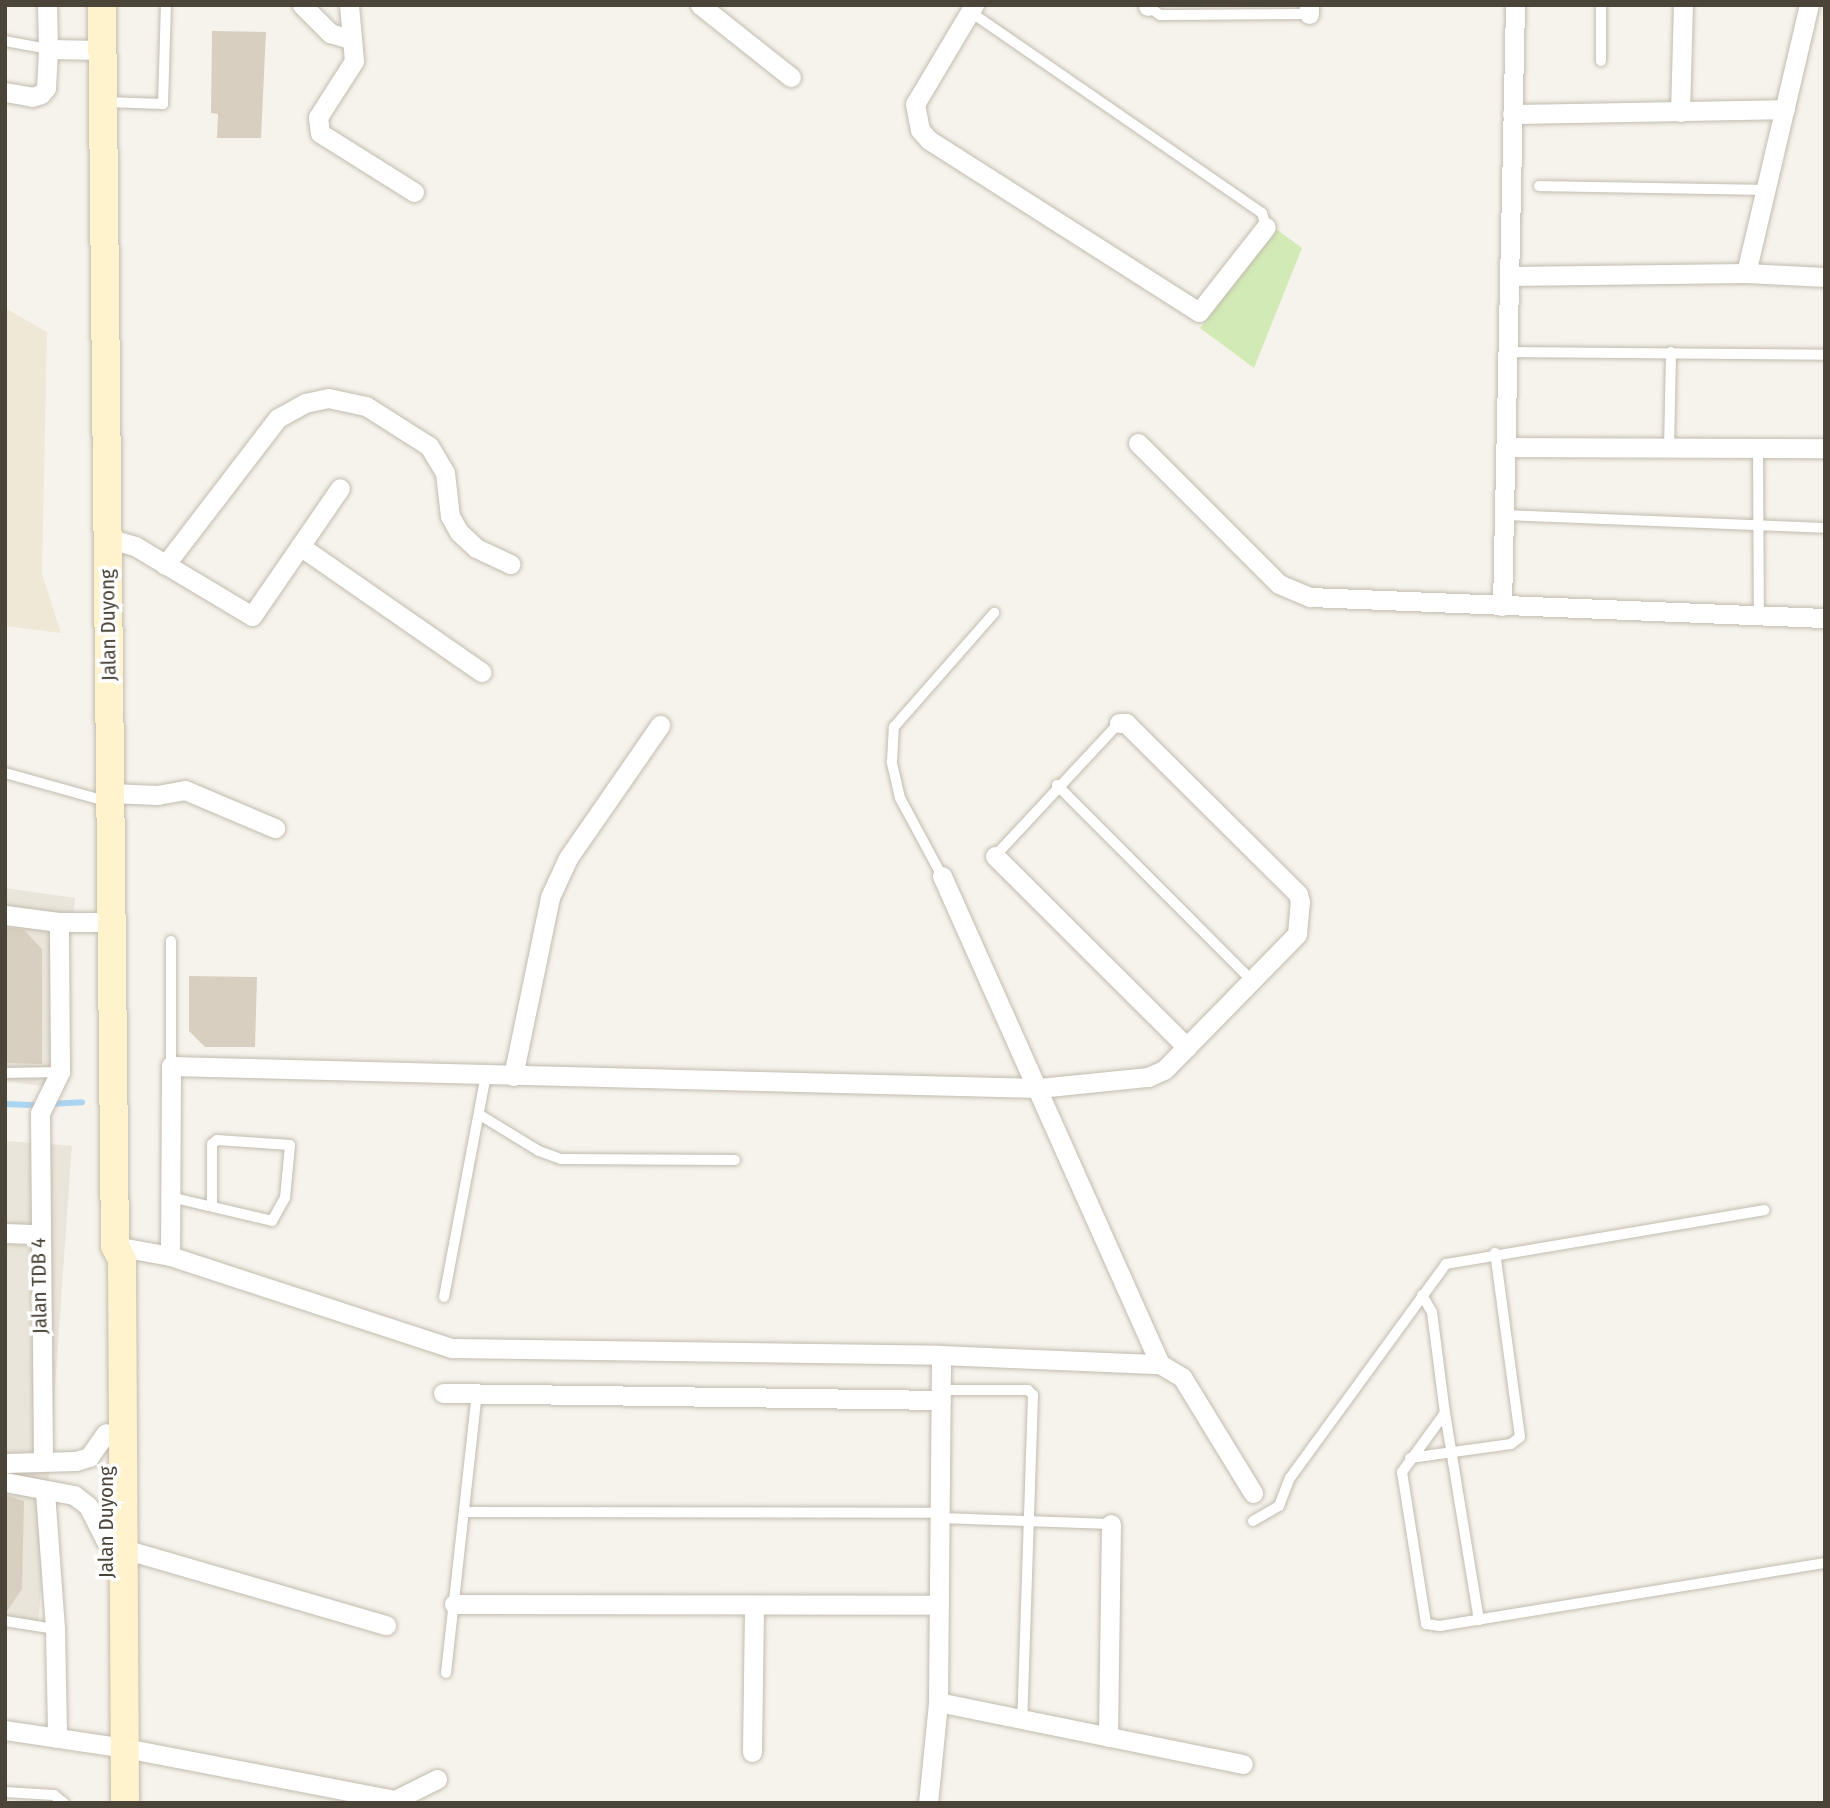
<!DOCTYPE html>
<style>
body{margin:0}
#map{position:relative;width:1830px;height:1808px;overflow:hidden;background:#f6f3ec;font-family:"Fira Sans Condensed",sans-serif}
div>[style]{position:absolute}
.residential>*{inset:0;background:#eae5da;transform-origin:0 0}
.education>*{inset:0;background:#efe8d6}
.green>*{inset:0;background:#d2eab5}
.stream>*{height:6px;margin:-3px;padding:0 3px;transform-origin:3px;border-radius:3px;background:#a9d4f2}
.building>*{inset:0;background:#d8cfc1}
.roads{filter:drop-shadow(0 0 2px #c2bbae) drop-shadow(0 0 2px #c2bbae)}
.lane>*{height:10px;margin:-5px;padding:0 5px;transform-origin:5px;border-radius:5px;background:#fff}
.street>*{height:19px;margin:-9.5px;padding:0 9.5px;transform-origin:9.5px;border-radius:9.5px;background:#fff}
.secondary>*{height:28px;margin:-14px;padding:0 14px;transform-origin:14px;border-radius:14px;background:#fff3cd}
span{translate:-50% -50%;white-space:nowrap;text-align:center;line-height:1.15;-webkit-text-stroke:7px #fff;paint-order:stroke}
.street-label{font-size:21px;color:#4b4439}
.frame{position:absolute;inset:0;border:7px solid #4b4439;pointer-events:none}
</style>
<div id="map">
<div class="residential">
<div style="left:5px;top:888px;width:71px;height:191px;rotate:8deg"></div>
<div style="left:5px;top:1141px;width:67px;height:484px;rotate:4deg"></div>
</div>
<div class="education">
<div style="clip-path:polygon(5px 308px,47px 332px,42px 574px,61px 633px,5px 626px)"></div>
</div>
<div class="green">
<div style="clip-path:polygon(1276px 229px,1302px 248px,1254px 368px,1200px 328px)"></div>
</div>
<div class="stream">
<div style="left:5px;top:1104px;width:33px;rotate:2deg"></div>
<div style="left:49px;top:1104px;width:33px;rotate:-3deg"></div>
</div>
<div class="building">
<div style="clip-path:polygon(212px 31px,266px 32px,261px 138px,217px 138px,218px 114px,211px 113px)"></div>
<div style="clip-path:polygon(5px 927px,24px 930px,42px 949px,42px 1064px,5px 1063px)"></div>
<div style="clip-path:polygon(189px 976px,257px 977px,255px 1047px,205px 1047px,189px 1031px)"></div>
<div style="clip-path:polygon(5px 1495px,24px 1501px,22px 1589px,5px 1614px)"></div>
</div>
<div class="roads">
<div class="lane">
<div style="left:1148px;top:6px;width:15px;rotate:37deg"></div>
<div style="left:1160px;top:15px;width:149px;rotate:-0.4deg"></div>
<div style="left:972px;top:13px;width:352px;rotate:34.6deg"></div>
<div style="left:1262px;top:213px;width:15px;rotate:74deg"></div>
<div style="left:5px;top:41px;width:44px;rotate:10.5deg"></div>
<div style="left:1601px;top:61px;width:56px;rotate:-90deg"></div>
<div style="left:107px;top:102px;width:56px;rotate:2deg"></div>
<div style="left:163px;top:104px;width:99px;rotate:-88.3deg"></div>
<div style="left:1539px;top:186px;width:227px;rotate:1deg"></div>
<div style="left:1507px;top:352px;width:318px;rotate:0.5deg"></div>
<div style="left:1669px;top:449px;width:97px;rotate:-88.8deg"></div>
<div style="left:1758px;top:449px;width:165px;rotate:89.7deg"></div>
<div style="left:1503px;top:515px;width:322px;rotate:2.3deg"></div>
<div style="left:5px;top:773px;width:108px;rotate:15.6deg"></div>
<div style="left:1057px;top:785px;width:276px;rotate:45.1deg"></div>
<div style="left:995px;top:856px;width:182px;rotate:-47deg"></div>
<div style="left:942px;top:876px;width:89px;rotate:-118.3deg"></div>
<div style="left:900px;top:798px;width:37px;rotate:-103deg"></div>
<div style="left:892px;top:762px;width:35px;rotate:-87deg"></div>
<div style="left:894px;top:727px;width:152px;rotate:-48.7deg"></div>
<div style="left:171px;top:1066px;width:125px;rotate:-90deg"></div>
<div style="left:5px;top:1073px;width:55px;rotate:-1deg"></div>
<div style="left:480px;top:1115px;width:69px;rotate:31.4deg"></div>
<div style="left:539px;top:1151px;width:23px;rotate:20deg"></div>
<div style="left:561px;top:1159px;width:174px;rotate:0.3deg"></div>
<div style="left:170px;top:1197px;width:105px;rotate:13.2deg"></div>
<div style="left:272px;top:1221px;width:26px;rotate:-61deg"></div>
<div style="left:285px;top:1198px;width:53px;rotate:-84.6deg"></div>
<div style="left:290px;top:1145px;width:73px;rotate:-176.1deg"></div>
<div style="left:217px;top:1140px;width:6px;rotate:141deg"></div>
<div style="left:212px;top:1144px;width:62px;rotate:90deg"></div>
<div style="left:1422px;top:1295px;width:20px;rotate:60deg"></div>
<div style="left:1432px;top:1312px;width:102px;rotate:82.7deg"></div>
<div style="left:1445px;top:1413px;width:73px;rotate:126.1deg"></div>
<div style="left:1402px;top:1472px;width:154px;rotate:81deg"></div>
<div style="left:1426px;top:1624px;width:14px;rotate:8deg"></div>
<div style="left:1440px;top:1626px;width:390px;rotate:-9.3deg"></div>
<div style="left:444px;top:1297px;width:226px;rotate:-79.3deg"></div>
<div style="left:941px;top:1390px;width:87px"></div>
<div style="left:1028px;top:1390px;width:7px;rotate:45deg"></div>
<div style="left:1033px;top:1395px;width:324px;rotate:91.9deg"></div>
<div style="left:1445px;top:1413px;width:210px;rotate:80.7deg"></div>
<div style="left:1410px;top:1458px;width:102px;rotate:-7.9deg"></div>
<div style="left:1511px;top:1444px;width:11px;rotate:-38deg"></div>
<div style="left:1520px;top:1437px;width:186px;rotate:-97.7deg"></div>
<div style="left:464px;top:1512px;width:476px;rotate:0.1deg"></div>
<div style="left:940px;top:1518px;width:171px;rotate:2deg"></div>
<div style="left:1253px;top:1521px;width:30px;rotate:-30deg"></div>
<div style="left:1279px;top:1506px;width:30px;rotate:-69deg"></div>
<div style="left:1290px;top:1478px;width:265px;rotate:-53.9deg"></div>
<div style="left:1446px;top:1264px;width:323px;rotate:-9.6deg"></div>
<div style="left:5px;top:1621px;width:51px;rotate:9.1deg"></div>
<div style="left:446px;top:1673px;width:282px;rotate:-83.7deg"></div>
<div style="left:5px;top:1792px;width:49px;rotate:3.5deg"></div>
<div style="left:54px;top:1795px;width:13px;rotate:39deg"></div>
</div>
<div class="street">
<div style="left:47px;top:5px;width:44px;rotate:88.7deg"></div>
<div style="left:48px;top:49px;width:54px;rotate:1.1deg"></div>
<div style="left:302px;top:5px;width:40px;rotate:45deg"></div>
<div style="left:330px;top:33px;width:21px;rotate:17deg"></div>
<div style="left:349px;top:5px;width:56px;rotate:84.9deg"></div>
<div style="left:354px;top:61px;width:67px;rotate:122.7deg"></div>
<div style="left:318px;top:117px;width:16px;rotate:83deg"></div>
<div style="left:320px;top:133px;width:111px;rotate:32.1deg"></div>
<div style="left:700px;top:5px;width:116px;rotate:38.4deg"></div>
<div style="left:974px;top:5px;width:115px;rotate:120.8deg"></div>
<div style="left:915px;top:104px;width:26px;rotate:79deg"></div>
<div style="left:920px;top:130px;width:13px;rotate:48deg"></div>
<div style="left:929px;top:140px;width:320px;rotate:32.5deg"></div>
<div style="left:1199px;top:312px;width:108px;rotate:-51.8deg"></div>
<div style="left:1148px;top:6px;width:1px;rotate:-90deg"></div>
<div style="left:1309px;top:14px;width:9px;rotate:-90deg"></div>
<div style="left:5px;top:92px;width:27px;rotate:10deg"></div>
<div style="left:32px;top:97px;width:9px;rotate:-18deg"></div>
<div style="left:41px;top:94px;width:8px;rotate:-50deg"></div>
<div style="left:46px;top:88px;width:39px;rotate:-87deg"></div>
<div style="left:1680px;top:112px;width:107px;rotate:-88.4deg"></div>
<div style="left:1512px;top:114px;width:273px;rotate:-1deg"></div>
<div style="left:1746px;top:273px;width:275px;rotate:-76.8deg"></div>
<div style="left:1509px;top:276px;width:237px;rotate:-0.7deg"></div>
<div style="left:1746px;top:273px;width:79px;rotate:2.9deg"></div>
<div style="left:1138px;top:443px;width:199px;rotate:45deg"></div>
<div style="left:1279px;top:584px;width:34px;rotate:23deg"></div>
<div style="left:1310px;top:597px;width:515px;rotate:2.34deg"></div>
<div style="left:1505px;top:447px;width:320px;rotate:0.2deg"></div>
<div style="left:107px;top:538px;width:29px;rotate:16deg"></div>
<div style="left:135px;top:546px;width:136px;rotate:30.9deg"></div>
<div style="left:252px;top:616px;width:155px;rotate:-55.5deg"></div>
<div style="left:300px;top:546px;width:221px;rotate:34.8deg"></div>
<div style="left:165px;top:565px;width:185px;rotate:-52.5deg"></div>
<div style="left:278px;top:418px;width:31px;rotate:-29deg"></div>
<div style="left:305px;top:403px;width:24px;rotate:-12deg"></div>
<div style="left:328px;top:398px;width:39px;rotate:12deg"></div>
<div style="left:366px;top:406px;width:75px;rotate:32.4deg"></div>
<div style="left:429px;top:446px;width:31px;rotate:59deg"></div>
<div style="left:445px;top:473px;width:43px;rotate:83.4deg"></div>
<div style="left:450px;top:516px;width:18px;rotate:61deg"></div>
<div style="left:459px;top:532px;width:23px;rotate:43deg"></div>
<div style="left:476px;top:548px;width:38px;rotate:25deg"></div>
<div style="left:1502px;top:606px;width:601px;rotate:-88.76deg"></div>
<div style="left:110px;top:793px;width:47px;rotate:2.4deg"></div>
<div style="left:157px;top:795px;width:28px;rotate:-10deg"></div>
<div style="left:185px;top:790px;width:98px;rotate:22.9deg"></div>
<div style="left:995px;top:856px;width:271px;rotate:44.9deg"></div>
<div style="left:942px;top:876px;width:534px;rotate:65.93deg"></div>
<div style="left:5px;top:915px;width:54px;rotate:7.4deg"></div>
<div style="left:59px;top:922px;width:53px"></div>
<div style="left:513px;top:1076px;width:183px;rotate:-78.3deg"></div>
<div style="left:550px;top:897px;width:43px;rotate:-65.2deg"></div>
<div style="left:568px;top:858px;width:162px;rotate:-55.3deg"></div>
<div style="left:5px;top:1233px;width:33px;rotate:2deg"></div>
<div style="left:115px;top:1246px;width:56px;rotate:10.3deg"></div>
<div style="left:170px;top:1256px;width:297px;rotate:18.1deg"></div>
<div style="left:452px;top:1348px;width:489px;rotate:0.8deg"></div>
<div style="left:941px;top:1355px;width:219px;rotate:2.4deg"></div>
<div style="left:1160px;top:1364px;width:26px;rotate:31deg"></div>
<div style="left:1182px;top:1377px;width:136px;rotate:58.5deg"></div>
<div style="left:170px;top:1256px;width:190px;rotate:-89.7deg"></div>
<div style="left:171px;top:1066px;width:868px;rotate:1.45deg"></div>
<div style="left:1039px;top:1088px;width:110px;rotate:-5.8deg"></div>
<div style="left:1148px;top:1077px;width:17px;rotate:-24deg"></div>
<div style="left:1164px;top:1070px;width:190px;rotate:-45.6deg"></div>
<div style="left:1297px;top:934px;width:32px;rotate:-85deg"></div>
<div style="left:1300px;top:902px;width:8px;rotate:-104deg"></div>
<div style="left:1298px;top:894px;width:243px;rotate:-135.2deg"></div>
<div style="left:1126px;top:723px;width:7px;rotate:180deg"></div>
<div style="left:443px;top:1393px;width:498px;rotate:0.8deg"></div>
<div style="left:43px;top:1459px;width:346px;rotate:-90.5deg"></div>
<div style="left:40px;top:1113px;width:46px;rotate:-64deg"></div>
<div style="left:60px;top:1072px;width:150px;rotate:-90.4deg"></div>
<div style="left:5px;top:1463px;width:71px;rotate:-1.6deg"></div>
<div style="left:76px;top:1461px;width:14px;rotate:-17deg"></div>
<div style="left:89px;top:1457px;width:29px;rotate:-55deg"></div>
<div style="left:5px;top:1482px;width:70px;rotate:10.7deg"></div>
<div style="left:74px;top:1495px;width:18px;rotate:38deg"></div>
<div style="left:88px;top:1506px;width:39px;rotate:63deg"></div>
<div style="left:45px;top:1492px;width:137px;rotate:85.8deg"></div>
<div style="left:55px;top:1629px;width:109px;rotate:88.9deg"></div>
<div style="left:124px;top:1549px;width:273px;rotate:16.2deg"></div>
<div style="left:454px;top:1604px;width:485px;rotate:0.1deg"></div>
<div style="left:938px;top:1702px;width:311px;rotate:11.5deg"></div>
<div style="left:5px;top:1730px;width:121px;rotate:8.5deg"></div>
<div style="left:125px;top:1748px;width:275px;rotate:10.9deg"></div>
<div style="left:395px;top:1800px;width:47px;rotate:-26.6deg"></div>
<div style="left:1108px;top:1737px;width:213px;rotate:-89.2deg"></div>
<div style="left:752px;top:1752px;width:146px;rotate:-89.2deg"></div>
<div style="left:928px;top:1803px;width:101px;rotate:-84.3deg"></div>
<div style="left:938px;top:1702px;width:347px;rotate:-89.5deg"></div>
</div>
<div class="secondary">
<div style="left:102px;top:5px;width:1241px;rotate:89.4deg"></div>
<div style="left:115px;top:1246px;width:16px;rotate:63deg"></div>
<div style="left:122px;top:1260px;width:543px;rotate:89.68deg"></div>
</div>
</div>
<div class="street-label">
<span style="left:108px;top:625px;rotate:-91deg">Jalan Duyong</span>
<span style="left:39px;top:1286px;rotate:-91deg">Jalan TDB 4</span>
<span style="left:106px;top:1522px;rotate:-90deg">Jalan Duyong</span>
</div>
<div class="frame"></div>
</div>
